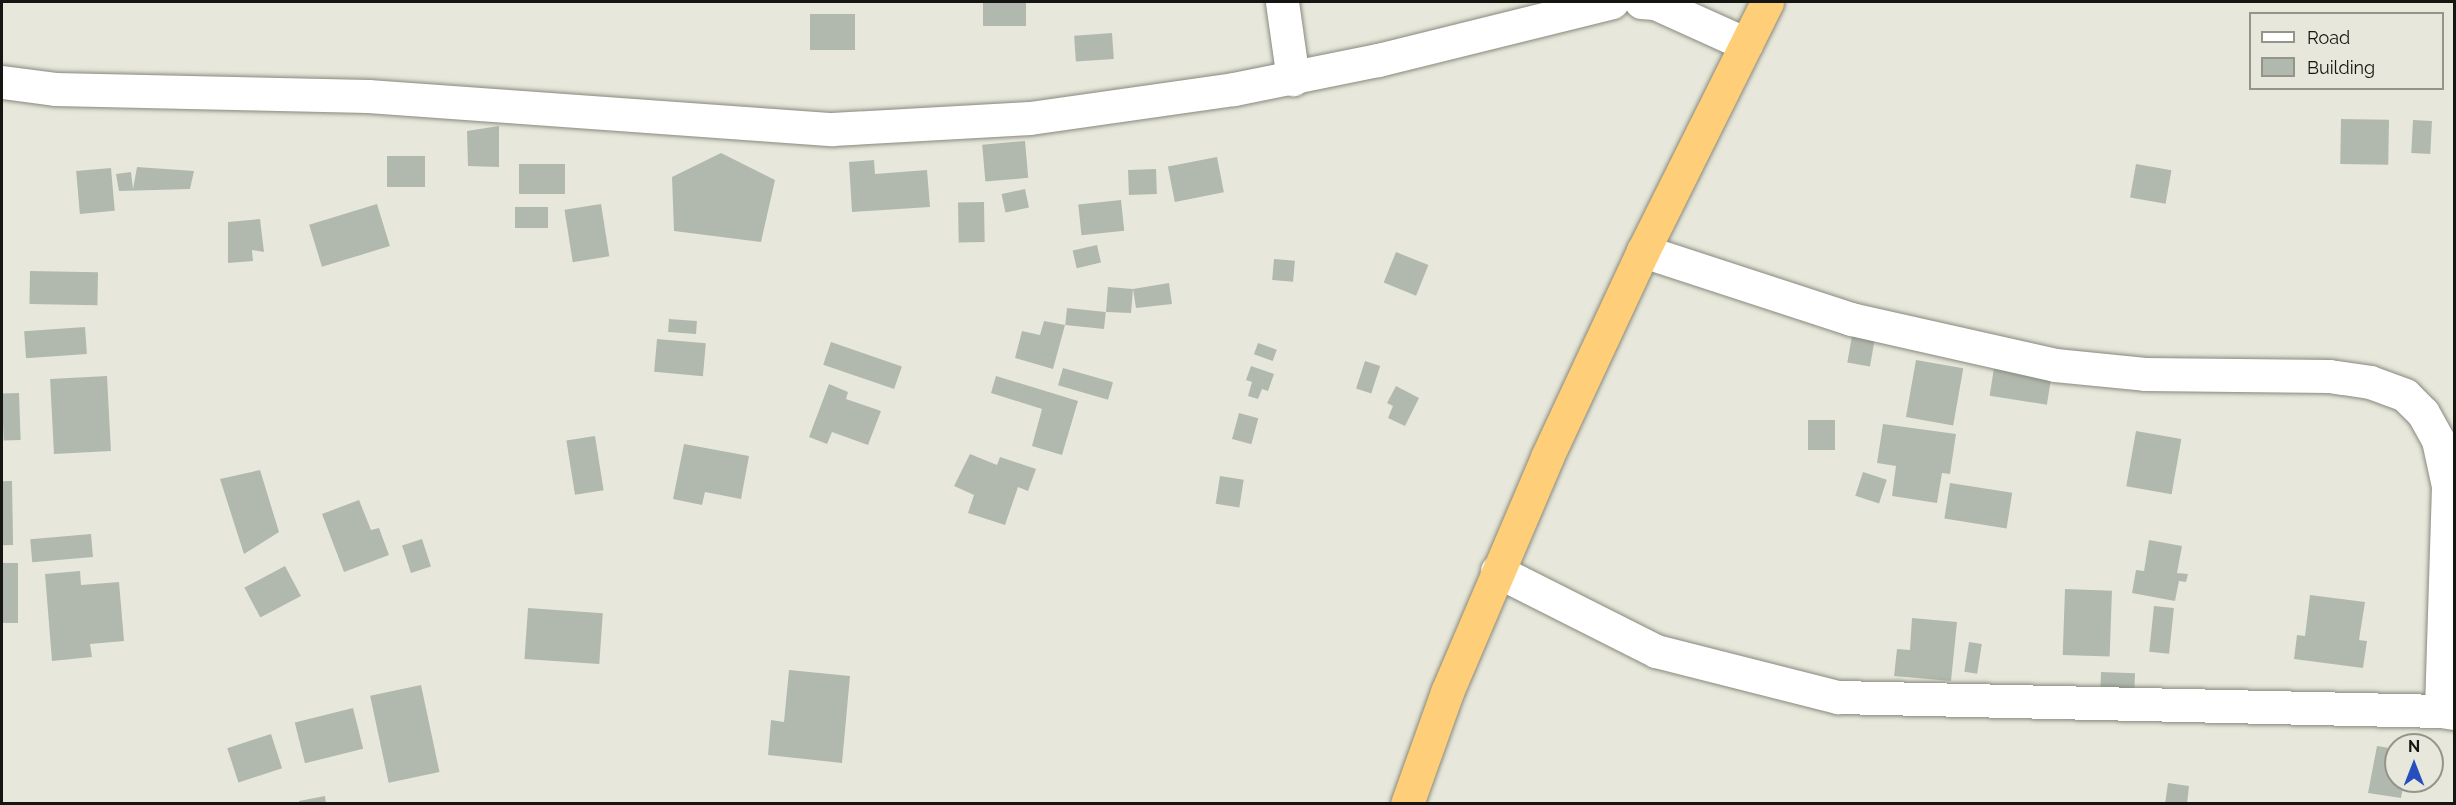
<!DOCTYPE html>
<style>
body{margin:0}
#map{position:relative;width:2456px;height:805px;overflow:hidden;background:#e7e8db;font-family:Raleway,sans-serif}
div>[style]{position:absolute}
.building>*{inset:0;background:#b1b9af;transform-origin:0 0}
.roads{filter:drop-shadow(0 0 2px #88897d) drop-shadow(0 0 2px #88897d)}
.minor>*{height:33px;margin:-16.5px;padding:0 16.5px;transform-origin:16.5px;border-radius:16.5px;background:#fff}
.trunk>*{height:33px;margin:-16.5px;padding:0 16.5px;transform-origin:16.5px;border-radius:16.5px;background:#fece78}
span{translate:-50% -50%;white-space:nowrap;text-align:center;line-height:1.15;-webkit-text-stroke:5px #e7e8db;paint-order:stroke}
.frame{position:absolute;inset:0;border:3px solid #151511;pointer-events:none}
.legend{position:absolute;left:2249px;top:12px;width:195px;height:78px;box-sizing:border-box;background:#e7e8db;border:2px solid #93948a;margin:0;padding:8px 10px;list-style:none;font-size:18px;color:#151511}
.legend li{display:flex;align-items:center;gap:12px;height:30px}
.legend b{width:30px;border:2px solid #93948a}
.north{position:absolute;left:2384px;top:733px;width:60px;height:60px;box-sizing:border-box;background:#e7e8db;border:2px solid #93948a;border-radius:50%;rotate:0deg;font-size:16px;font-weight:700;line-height:24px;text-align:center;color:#151511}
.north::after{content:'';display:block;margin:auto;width:21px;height:27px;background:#264fbd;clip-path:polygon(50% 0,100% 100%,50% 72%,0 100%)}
</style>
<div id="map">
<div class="building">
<div style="left:983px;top:2px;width:43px;height:24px"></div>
<div style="left:810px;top:14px;width:45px;height:36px"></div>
<div style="left:1112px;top:33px;width:26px;height:38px;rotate:86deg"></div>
<div style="left:2341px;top:119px;width:48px;height:45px;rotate:1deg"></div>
<div style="left:2413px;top:120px;width:19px;height:33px;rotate:3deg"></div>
<div style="clip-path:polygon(499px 126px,499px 167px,468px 166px,467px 131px)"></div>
<div style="left:1025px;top:141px;width:37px;height:43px;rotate:85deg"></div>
<div style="clip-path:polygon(721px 153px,775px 180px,761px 242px,674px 231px,672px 177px)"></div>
<div style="left:387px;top:156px;width:38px;height:31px"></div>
<div style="left:1217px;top:157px;width:36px;height:50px;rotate:79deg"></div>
<div style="clip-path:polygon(874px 160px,875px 174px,927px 170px,930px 207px,852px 212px,849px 162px)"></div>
<div style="left:519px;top:164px;width:46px;height:30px"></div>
<div style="left:2136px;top:164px;width:36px;height:34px;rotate:10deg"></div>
<div style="clip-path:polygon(137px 167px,194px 171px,190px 189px,119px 191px,116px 174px,131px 172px,133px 189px)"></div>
<div style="left:111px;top:168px;width:43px;height:35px;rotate:85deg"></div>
<div style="left:1156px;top:169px;width:25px;height:28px;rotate:88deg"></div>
<div style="left:1025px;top:189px;width:19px;height:24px;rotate:78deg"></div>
<div style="left:1121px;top:200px;width:31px;height:43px;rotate:84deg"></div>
<div style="left:984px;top:202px;width:40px;height:26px;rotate:89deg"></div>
<div style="left:377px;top:204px;width:44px;height:71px;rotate:73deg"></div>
<div style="left:601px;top:204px;width:53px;height:37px;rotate:81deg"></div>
<div style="left:515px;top:207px;width:33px;height:21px"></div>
<div style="clip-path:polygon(260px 219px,264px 252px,252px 250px,253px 261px,228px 263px,228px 222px)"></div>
<div style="left:1097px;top:245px;width:18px;height:25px;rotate:77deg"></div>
<div style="left:1396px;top:252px;width:35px;height:33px;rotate:22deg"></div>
<div style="left:1274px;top:259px;width:21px;height:21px;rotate:5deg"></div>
<div style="left:30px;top:271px;width:68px;height:33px;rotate:1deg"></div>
<div style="clip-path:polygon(1169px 283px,1172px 304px,1136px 308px,1133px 289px,1131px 313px,1106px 312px,1108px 287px,1133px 289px)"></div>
<div style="left:1067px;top:308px;width:39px;height:17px;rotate:6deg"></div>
<div style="left:669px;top:319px;width:28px;height:13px;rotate:4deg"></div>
<div style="clip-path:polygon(1044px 321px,1065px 325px,1053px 369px,1015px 358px,1022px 331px,1040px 335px)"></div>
<div style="left:85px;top:327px;width:27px;height:61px;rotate:86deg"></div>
<div style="left:1852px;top:336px;width:23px;height:27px;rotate:10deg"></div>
<div style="left:657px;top:339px;width:49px;height:33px;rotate:5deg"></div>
<div style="left:831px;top:342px;width:75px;height:24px;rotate:19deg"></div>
<div style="left:1258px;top:343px;width:20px;height:12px;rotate:20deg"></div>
<div style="left:1916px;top:360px;width:48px;height:58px;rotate:10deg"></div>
<div style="left:1365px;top:361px;width:16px;height:29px;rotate:18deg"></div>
<div style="clip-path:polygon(1251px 366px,1274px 374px,1268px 391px,1262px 389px,1258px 399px,1248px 396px,1252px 382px,1246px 380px)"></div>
<div style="left:1063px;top:368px;width:52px;height:18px;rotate:16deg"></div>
<div style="left:1994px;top:368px;width:58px;height:28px;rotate:9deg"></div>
<div style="left:107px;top:376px;width:75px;height:57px;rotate:87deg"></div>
<div style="clip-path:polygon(996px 376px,1078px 401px,1062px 455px,1032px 446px,1042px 409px,991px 393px)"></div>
<div style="clip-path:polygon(829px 384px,848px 392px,846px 399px,881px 411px,868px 445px,832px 432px,827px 444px,809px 437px)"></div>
<div style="clip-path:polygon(1396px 386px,1419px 398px,1405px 426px,1388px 418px,1393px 406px,1387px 403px)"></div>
<div style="left:19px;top:393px;width:47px;height:17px;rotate:88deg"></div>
<div style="left:1239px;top:413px;width:20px;height:27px;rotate:15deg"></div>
<div style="left:1808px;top:420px;width:27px;height:30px"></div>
<div style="clip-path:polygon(1883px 424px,1956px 434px,1950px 474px,1942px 473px,1937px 503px,1892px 496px,1896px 466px,1877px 463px)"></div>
<div style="left:2136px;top:431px;width:46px;height:56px;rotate:10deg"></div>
<div style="left:595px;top:436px;width:55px;height:29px;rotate:81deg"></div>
<div style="clip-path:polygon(684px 444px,749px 456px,741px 499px,705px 492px,702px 505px,673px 499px)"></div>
<div style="clip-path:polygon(970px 454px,997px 465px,1000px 457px,1036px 469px,1028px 491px,1018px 487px,1005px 525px,968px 513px,974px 495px,954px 486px)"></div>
<div style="clip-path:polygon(260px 470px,279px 532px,244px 554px,220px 479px)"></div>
<div style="left:1863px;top:472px;width:25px;height:25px;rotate:18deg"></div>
<div style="left:1220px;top:476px;width:24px;height:28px;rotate:9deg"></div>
<div style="left:12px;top:481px;width:64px;height:10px;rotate:89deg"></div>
<div style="left:1950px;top:483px;width:63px;height:36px;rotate:9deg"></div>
<div style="clip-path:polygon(359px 500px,371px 530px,379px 528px,389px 555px,344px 572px,322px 514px)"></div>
<div style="left:91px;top:534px;width:23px;height:61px;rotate:85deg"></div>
<div style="left:422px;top:539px;width:29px;height:21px;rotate:72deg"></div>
<div style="clip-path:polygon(2149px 540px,2182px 546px,2177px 573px,2188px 574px,2186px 582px,2179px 581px,2175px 601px,2132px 593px,2136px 570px,2144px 571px)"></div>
<div style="left:2px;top:563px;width:16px;height:60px"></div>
<div style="left:285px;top:566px;width:34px;height:46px;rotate:62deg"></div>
<div style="clip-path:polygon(80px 571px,81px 585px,119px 582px,124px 641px,90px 644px,92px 657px,52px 661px,45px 574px)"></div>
<div style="left:2065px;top:589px;width:47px;height:66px;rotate:2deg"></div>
<div style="clip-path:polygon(2310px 595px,2365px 602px,2359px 640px,2367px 641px,2363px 668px,2294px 659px,2297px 635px,2305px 636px)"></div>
<div style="left:2154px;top:606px;width:20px;height:46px;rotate:6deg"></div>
<div style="left:528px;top:608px;width:75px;height:51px;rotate:4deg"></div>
<div style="clip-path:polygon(1912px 618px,1957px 622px,1951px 681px,1894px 676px,1897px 649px,1910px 650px)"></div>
<div style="left:1969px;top:642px;width:13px;height:30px;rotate:9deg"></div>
<div style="clip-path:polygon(789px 670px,850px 676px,842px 763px,768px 755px,771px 720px,784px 722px)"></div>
<div style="left:2101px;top:672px;width:34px;height:25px;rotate:2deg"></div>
<div style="left:421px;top:685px;width:89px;height:52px;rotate:78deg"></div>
<div style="left:353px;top:708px;width:42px;height:60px;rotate:76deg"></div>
<div style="left:271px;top:734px;width:36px;height:46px;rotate:72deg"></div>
<div style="clip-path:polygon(2377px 746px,2396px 749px,2396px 781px,2404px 781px,2401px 798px,2368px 793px)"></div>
<div style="clip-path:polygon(2168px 783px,2189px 786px,2187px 804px,2165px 804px)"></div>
<div style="clip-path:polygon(325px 796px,326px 804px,300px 804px,299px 801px)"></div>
</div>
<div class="roads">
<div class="minor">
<div style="left:1282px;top:2px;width:78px;rotate:81.9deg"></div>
<div style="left:1641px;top:2px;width:14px;rotate:4deg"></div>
<div style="left:1655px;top:3px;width:100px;rotate:24.3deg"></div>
<div style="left:2px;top:82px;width:53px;rotate:7.5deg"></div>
<div style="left:55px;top:89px;width:313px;rotate:1.3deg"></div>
<div style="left:368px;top:96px;width:465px;rotate:4.1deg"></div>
<div style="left:832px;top:129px;width:198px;rotate:-3.2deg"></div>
<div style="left:1030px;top:118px;width:206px;rotate:-8.1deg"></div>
<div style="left:1234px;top:89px;width:147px;rotate:-11.4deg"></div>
<div style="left:1378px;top:60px;width:241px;rotate:-13.9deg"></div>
<div style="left:1643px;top:251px;width:219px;rotate:18.1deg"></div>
<div style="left:1851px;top:319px;width:209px;rotate:12.7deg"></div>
<div style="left:2055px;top:365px;width:90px;rotate:5.7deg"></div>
<div style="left:2145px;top:374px;width:184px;rotate:0.6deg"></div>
<div style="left:2329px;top:376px;width:41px;rotate:8.3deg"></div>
<div style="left:2370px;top:382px;width:37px;rotate:20deg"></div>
<div style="left:2405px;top:395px;width:25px;rotate:45deg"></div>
<div style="left:2423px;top:413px;width:31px;rotate:61deg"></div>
<div style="left:2438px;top:440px;width:47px;rotate:77.7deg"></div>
<div style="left:2448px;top:486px;width:225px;rotate:91.8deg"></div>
<div style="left:2441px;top:711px;width:13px;rotate:9deg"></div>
<div style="left:1497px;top:571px;width:178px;rotate:26.7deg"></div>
<div style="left:1656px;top:651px;width:188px;rotate:14.2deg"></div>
<div style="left:1838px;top:697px;width:603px;rotate:1.33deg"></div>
</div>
<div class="trunk">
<div style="left:1407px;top:804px;width:119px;rotate:-70.3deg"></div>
<div style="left:1447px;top:692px;width:255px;rotate:-66.9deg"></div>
<div style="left:1547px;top:457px;width:227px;rotate:-65deg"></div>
<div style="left:1643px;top:251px;width:278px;rotate:-63.5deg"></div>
</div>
</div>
<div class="frame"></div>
<ul class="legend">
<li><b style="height:8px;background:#fff"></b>Road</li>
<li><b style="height:16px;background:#b1b9af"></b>Building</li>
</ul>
<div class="north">N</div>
</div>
